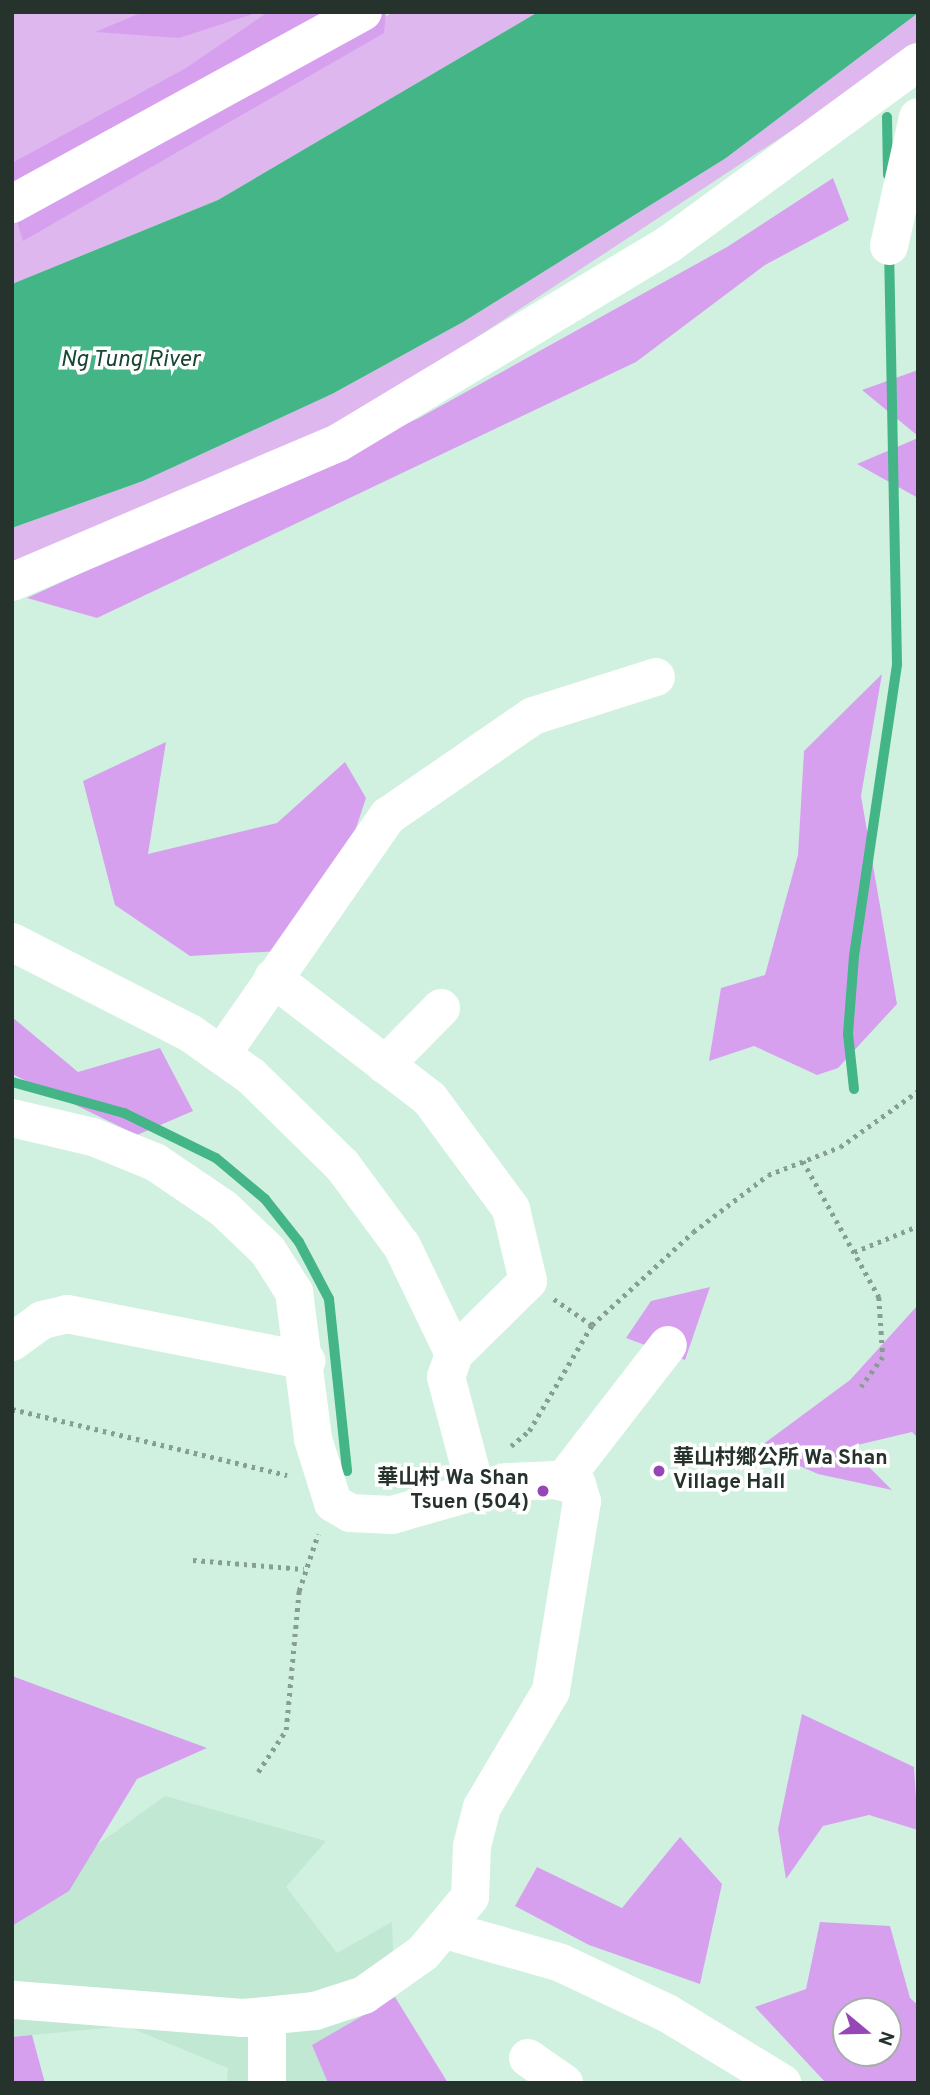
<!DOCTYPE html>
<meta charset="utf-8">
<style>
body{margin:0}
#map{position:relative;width:930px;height:2095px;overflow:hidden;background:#d1f1e0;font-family:Overpass,"Noto Sans SC",sans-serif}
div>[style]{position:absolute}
.built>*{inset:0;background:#c0e8d3}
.green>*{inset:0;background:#deb7ef}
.forest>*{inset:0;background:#d7a0ef}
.water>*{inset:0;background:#44b586}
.stream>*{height:10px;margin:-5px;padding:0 5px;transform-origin:5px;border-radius:5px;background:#44b586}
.path>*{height:4.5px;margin-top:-2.25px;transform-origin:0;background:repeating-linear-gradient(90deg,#879f92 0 3.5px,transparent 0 8.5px)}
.minor>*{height:38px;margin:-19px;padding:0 19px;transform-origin:19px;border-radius:19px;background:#fff}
.dots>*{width:19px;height:19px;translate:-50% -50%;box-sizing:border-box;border:4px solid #fff;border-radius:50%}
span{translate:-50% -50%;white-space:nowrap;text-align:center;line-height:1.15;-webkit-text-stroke:7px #fff;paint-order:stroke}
.poi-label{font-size:21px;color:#26322c;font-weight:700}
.left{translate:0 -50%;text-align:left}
.right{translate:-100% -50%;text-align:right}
.water-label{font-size:23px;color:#184633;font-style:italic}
.frame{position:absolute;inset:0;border:14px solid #26322c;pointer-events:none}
.north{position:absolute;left:832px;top:1997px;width:70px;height:70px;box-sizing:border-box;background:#fff;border:2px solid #a8adab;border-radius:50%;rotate:109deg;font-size:19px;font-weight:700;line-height:28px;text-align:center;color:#26322c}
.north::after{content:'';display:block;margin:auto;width:24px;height:32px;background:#9646b5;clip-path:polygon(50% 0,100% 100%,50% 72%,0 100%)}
</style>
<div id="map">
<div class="built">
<div style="clip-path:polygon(165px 1796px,326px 1841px,286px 1887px,337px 1953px,392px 1922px,395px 1997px,312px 2045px,328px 2083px,227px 2083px,228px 2068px,126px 2026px,12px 2037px,12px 1906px)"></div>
</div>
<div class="green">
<div style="clip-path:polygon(12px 12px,337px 12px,12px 183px)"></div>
<div style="clip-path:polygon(394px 12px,538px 12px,218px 200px,12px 284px,12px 215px)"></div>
<div style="clip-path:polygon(918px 13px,917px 48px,342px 426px,12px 571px,12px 528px,143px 481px,332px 394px,463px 322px,726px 158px)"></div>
</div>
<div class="forest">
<div style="clip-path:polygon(143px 12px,259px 12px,179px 38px,95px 32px)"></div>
<div style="clip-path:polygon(268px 12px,386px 12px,384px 33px,23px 241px,12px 206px,12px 163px,186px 68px)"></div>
<div style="clip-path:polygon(833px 178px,849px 220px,765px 265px,636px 362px,97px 618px,27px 598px,419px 418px,727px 247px)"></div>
<div style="clip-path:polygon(918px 370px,918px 436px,862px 390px)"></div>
<div style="clip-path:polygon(918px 438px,918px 498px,857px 464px)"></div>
<div style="clip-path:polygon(882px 674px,861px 796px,897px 1004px,838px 1068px,817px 1075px,754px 1046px,709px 1061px,721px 988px,765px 975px,798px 855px,804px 751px)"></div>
<div style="clip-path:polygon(166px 742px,148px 854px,277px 823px,345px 762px,366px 798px,316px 949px,190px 956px,115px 905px,83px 781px)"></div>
<div style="clip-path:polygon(12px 1017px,78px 1072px,160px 1048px,193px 1111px,137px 1135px,12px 1074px)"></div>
<div style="clip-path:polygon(710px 1287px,685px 1360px,626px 1338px,651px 1301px)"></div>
<div style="clip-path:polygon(918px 1305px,918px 1438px,912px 1432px,849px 1447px,892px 1490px,818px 1474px,758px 1448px,850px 1380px)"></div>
<div style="clip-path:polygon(12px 1676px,207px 1748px,137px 1779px,69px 1891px,12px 1926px)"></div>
<div style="clip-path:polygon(802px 1714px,914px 1767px,918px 1830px,869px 1815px,823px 1826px,786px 1879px,778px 1829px)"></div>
<div style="clip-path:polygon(680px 1837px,722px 1884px,700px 1984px,589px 1945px,515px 1906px,537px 1867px,622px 1908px)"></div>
<div style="clip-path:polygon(evenodd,820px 1922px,890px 1926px,910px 1998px,918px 2005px,918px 2083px,826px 2083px,755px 2007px,806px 1989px,820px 1922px,846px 2011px,888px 2011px,888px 2053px,846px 2053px,846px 2011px)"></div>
<div style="clip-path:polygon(395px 1997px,448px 2083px,328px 2083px,312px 2045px)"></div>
<div style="clip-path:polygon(32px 2035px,45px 2083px,12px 2083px,12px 2037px)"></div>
</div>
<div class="water">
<div style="clip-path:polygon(538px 12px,918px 13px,726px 158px,463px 322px,332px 394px,143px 481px,12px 528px,12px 284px,218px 200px)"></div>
</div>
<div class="stream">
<div style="left:887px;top:117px;width:58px;rotate:89deg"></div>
<div style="left:12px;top:1082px;width:116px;rotate:15.5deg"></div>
<div style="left:124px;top:1113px;width:102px;rotate:26.1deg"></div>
<div style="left:216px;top:1158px;width:64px;rotate:39.9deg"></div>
<div style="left:265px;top:1199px;width:55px;rotate:51.7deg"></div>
<div style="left:299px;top:1242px;width:64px;rotate:62.2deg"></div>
<div style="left:329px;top:1299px;width:173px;rotate:84deg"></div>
<div style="left:854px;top:1089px;width:55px;rotate:-96.2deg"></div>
<div style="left:848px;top:1034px;width:78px;rotate:-85.6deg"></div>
<div style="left:854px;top:956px;width:295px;rotate:-81.6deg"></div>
<div style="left:897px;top:664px;width:411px;rotate:-91.1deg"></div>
</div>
<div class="path">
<div style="left:803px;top:1161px;width:156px;rotate:60.8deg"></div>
<div style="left:879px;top:1297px;width:60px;rotate:86.2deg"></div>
<div style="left:883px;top:1357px;width:37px;rotate:126deg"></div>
<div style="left:854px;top:1252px;width:69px;rotate:-22.1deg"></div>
<div style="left:554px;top:1299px;width:46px;rotate:34.4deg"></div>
<div style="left:592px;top:1325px;width:137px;rotate:-42.6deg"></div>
<div style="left:693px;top:1232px;width:94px;rotate:-37.2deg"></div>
<div style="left:768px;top:1175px;width:77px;rotate:-21.3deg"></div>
<div style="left:840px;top:1147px;width:96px;rotate:-35.7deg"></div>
<div style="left:12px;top:1409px;width:283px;rotate:13.5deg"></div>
<div style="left:511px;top:1446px;width:23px;rotate:-40deg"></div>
<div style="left:529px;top:1431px;width:123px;rotate:-59.3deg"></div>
<div style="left:193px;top:1560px;width:111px;rotate:4.6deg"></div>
<div style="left:258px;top:1772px;width:50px;rotate:-56.3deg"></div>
<div style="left:286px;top:1730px;width:140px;rotate:-84.7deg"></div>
<div style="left:299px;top:1591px;width:60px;rotate:-71.6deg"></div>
</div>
<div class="minor">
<div style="left:12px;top:204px;width:400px;rotate:-28.7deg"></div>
<div style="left:889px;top:246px;width:132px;rotate:-77.3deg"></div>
<div style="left:12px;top:582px;width:354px;rotate:-23.1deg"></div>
<div style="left:338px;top:443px;width:386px;rotate:-31deg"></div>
<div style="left:669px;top:244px;width:308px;rotate:-36.2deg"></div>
<div style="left:12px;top:942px;width:200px;rotate:27.1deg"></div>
<div style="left:190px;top:1033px;width:75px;rotate:35.2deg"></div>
<div style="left:251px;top:1076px;width:127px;rotate:44.4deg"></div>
<div style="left:342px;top:1165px;width:101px;rotate:53.5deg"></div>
<div style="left:402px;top:1246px;width:120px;rotate:64.3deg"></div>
<div style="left:273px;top:978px;width:198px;rotate:37.6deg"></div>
<div style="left:430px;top:1099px;width:137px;rotate:53.6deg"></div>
<div style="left:511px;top:1209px;width:74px;rotate:76.7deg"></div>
<div style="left:528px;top:1281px;width:104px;rotate:135.4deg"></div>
<div style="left:454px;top:1354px;width:24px;rotate:109deg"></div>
<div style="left:446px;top:1377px;width:117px;rotate:75.1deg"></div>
<div style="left:221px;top:1055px;width:292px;rotate:-55.1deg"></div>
<div style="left:388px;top:816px;width:176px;rotate:-34.6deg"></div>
<div style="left:533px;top:716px;width:129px;rotate:-17.6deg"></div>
<div style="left:385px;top:1065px;width:80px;rotate:-45.5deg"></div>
<div style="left:12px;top:1118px;width:83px;rotate:13.2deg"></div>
<div style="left:93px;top:1137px;width:67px;rotate:22deg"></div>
<div style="left:155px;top:1162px;width:82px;rotate:34.1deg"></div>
<div style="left:223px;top:1208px;width:62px;rotate:43.7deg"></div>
<div style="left:268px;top:1251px;width:49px;rotate:57.6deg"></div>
<div style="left:294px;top:1292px;width:148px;rotate:82.6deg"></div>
<div style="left:313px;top:1439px;width:67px;rotate:72.6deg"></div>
<div style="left:333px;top:1503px;width:20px;rotate:30deg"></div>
<div style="left:350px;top:1513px;width:42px;rotate:2.7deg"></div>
<div style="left:392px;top:1515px;width:120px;rotate:-16deg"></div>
<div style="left:507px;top:1482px;width:48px;rotate:-2.4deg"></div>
<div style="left:555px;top:1480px;width:23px;rotate:13deg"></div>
<div style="left:577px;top:1485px;width:17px;rotate:73deg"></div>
<div style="left:582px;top:1501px;width:193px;rotate:99.3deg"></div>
<div style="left:551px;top:1691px;width:135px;rotate:120.7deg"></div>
<div style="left:482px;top:1807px;width:40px;rotate:104.4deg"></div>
<div style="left:472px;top:1846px;width:51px;rotate:92.2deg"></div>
<div style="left:470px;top:1897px;width:73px;rotate:130deg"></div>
<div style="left:423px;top:1953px;width:72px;rotate:144.6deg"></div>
<div style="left:364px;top:1995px;width:52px;rotate:161.9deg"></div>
<div style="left:315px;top:2011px;width:72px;rotate:174.4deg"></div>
<div style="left:243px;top:2018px;width:232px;rotate:-175.5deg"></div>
<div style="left:12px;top:1342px;width:37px;rotate:-36deg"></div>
<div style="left:42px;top:1320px;width:26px;rotate:-13deg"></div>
<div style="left:67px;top:1314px;width:244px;rotate:11.1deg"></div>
<div style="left:562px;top:1482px;width:173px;rotate:-52.3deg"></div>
<div style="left:449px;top:1931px;width:116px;rotate:15.9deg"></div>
<div style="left:561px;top:1963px;width:117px;rotate:25.3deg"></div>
<div style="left:667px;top:2013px;width:135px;rotate:31.3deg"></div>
<div style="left:528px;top:2058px;width:44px;rotate:34.8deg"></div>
<div style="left:267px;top:2083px;width:67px;rotate:-90deg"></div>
</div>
<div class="dots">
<div style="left:659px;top:1471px;background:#9646b5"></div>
<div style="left:543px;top:1491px;background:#9646b5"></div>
</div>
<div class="poi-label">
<span class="left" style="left:673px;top:1471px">華山村鄉公所 Wa Shan<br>Village Hall</span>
<span class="right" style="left:529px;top:1491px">華山村 Wa Shan<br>Tsuen (504)</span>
</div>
<div class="water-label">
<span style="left:130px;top:361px">Ng Tung River</span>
</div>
<div class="frame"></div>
<div class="north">N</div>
</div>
